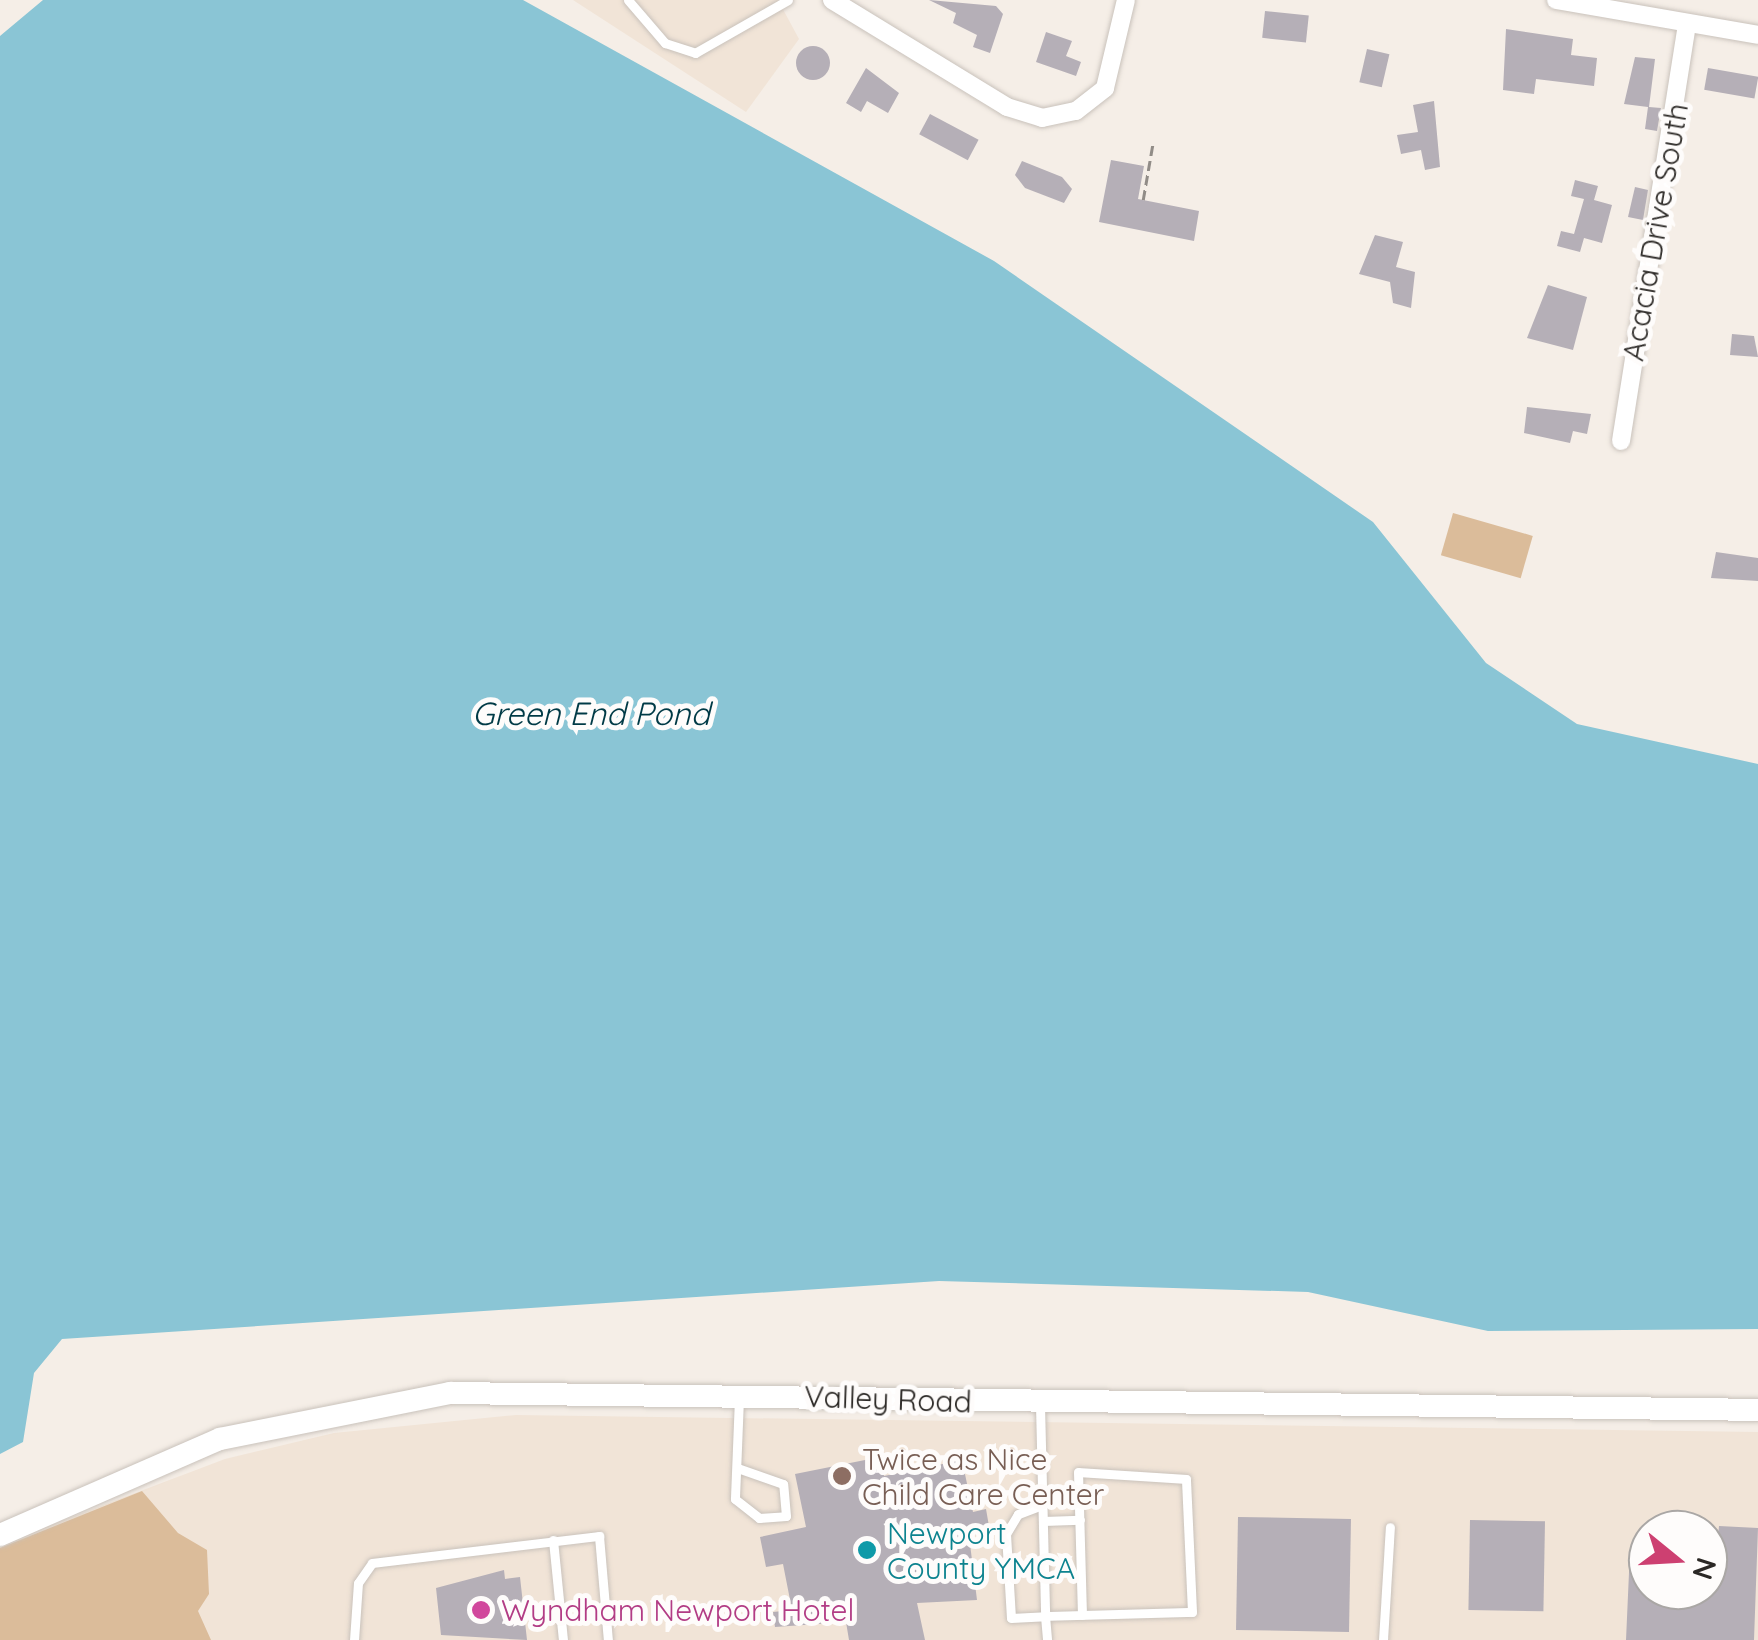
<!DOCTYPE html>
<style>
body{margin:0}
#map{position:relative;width:1758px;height:1640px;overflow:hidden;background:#f5eee7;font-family:Quicksand,sans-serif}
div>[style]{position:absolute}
.built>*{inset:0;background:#f1e4d7}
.green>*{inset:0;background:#dbbc9a;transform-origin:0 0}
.water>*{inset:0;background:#8ac5d5}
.building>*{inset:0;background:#b5afb7;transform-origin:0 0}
.round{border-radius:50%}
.path>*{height:2.5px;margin-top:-1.25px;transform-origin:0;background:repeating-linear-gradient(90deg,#918c87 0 10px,transparent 0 15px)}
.roads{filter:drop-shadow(0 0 2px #c9c2bb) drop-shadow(0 0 2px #c9c2bb)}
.service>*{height:9px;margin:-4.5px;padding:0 4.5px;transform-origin:4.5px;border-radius:4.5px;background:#fff}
.minor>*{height:18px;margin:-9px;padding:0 9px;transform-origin:9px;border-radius:9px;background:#fff}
.secondary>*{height:22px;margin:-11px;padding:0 11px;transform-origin:11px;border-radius:11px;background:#fff}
.dots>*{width:28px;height:28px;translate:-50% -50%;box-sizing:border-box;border:5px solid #fefcfb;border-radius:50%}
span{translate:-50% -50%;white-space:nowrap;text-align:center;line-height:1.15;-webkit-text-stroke:10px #fefcfb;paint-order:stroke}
.street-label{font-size:30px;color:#2b2825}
.education-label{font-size:30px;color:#785e54}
.left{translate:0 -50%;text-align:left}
.culture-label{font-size:30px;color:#0d838f}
.hotel-label{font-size:30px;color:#b23c85}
.water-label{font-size:32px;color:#003a46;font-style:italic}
.north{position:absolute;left:1628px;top:1510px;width:100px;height:100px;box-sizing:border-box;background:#fefcfb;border:2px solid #aaa7a5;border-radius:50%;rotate:108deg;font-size:28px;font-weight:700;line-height:40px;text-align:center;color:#2b2825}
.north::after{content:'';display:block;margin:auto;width:35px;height:45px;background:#cd4071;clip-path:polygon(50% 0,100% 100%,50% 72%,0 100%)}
</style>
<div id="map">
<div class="built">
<div style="clip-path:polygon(573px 0,778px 0,799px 39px,746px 112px)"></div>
<div style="clip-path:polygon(evenodd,516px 1415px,1758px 1432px,1758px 1640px,0 1640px,0 1547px,19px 1537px,225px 1459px,334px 1433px,516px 1415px,1648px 1530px,1708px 1530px,1708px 1590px,1648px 1590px,1648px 1530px)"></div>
</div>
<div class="green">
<div style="left:1453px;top:513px;width:83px;height:44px;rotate:16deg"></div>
<div style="clip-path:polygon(142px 1491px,178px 1533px,207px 1550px,209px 1594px,198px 1611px,211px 1640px,0 1640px,0 1548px)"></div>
</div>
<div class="water">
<div style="clip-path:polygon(43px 0,523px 0,994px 261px,1373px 522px,1486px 663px,1577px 724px,1758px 764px,1758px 1329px,1488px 1331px,1308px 1292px,939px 1281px,62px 1339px,34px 1373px,23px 1442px,0 1454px,0 36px)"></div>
</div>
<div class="building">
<div style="clip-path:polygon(929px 0,996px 6px,1003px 14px,990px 53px,973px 47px,977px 35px,953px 23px,956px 13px)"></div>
<div style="left:1265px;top:11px;width:44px;height:27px;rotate:6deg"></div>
<div style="clip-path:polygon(1506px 29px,1573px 39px,1571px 55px,1597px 58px,1594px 86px,1536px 79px,1534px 94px,1503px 90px)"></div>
<div style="clip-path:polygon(1046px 32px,1072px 41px,1066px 56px,1081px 62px,1076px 76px,1036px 62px)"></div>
<div class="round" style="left:796px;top:46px;width:34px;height:34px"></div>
<div style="left:1367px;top:49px;width:23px;height:34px;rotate:13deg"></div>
<div style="clip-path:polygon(1635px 57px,1655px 59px,1649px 107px,1661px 108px,1657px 131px,1645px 129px,1648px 107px,1624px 104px)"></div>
<div style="clip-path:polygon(866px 68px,899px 93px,888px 113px,867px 101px,861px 112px,846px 103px)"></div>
<div style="left:1708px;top:68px;width:51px;height:22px;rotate:10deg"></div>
<div style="clip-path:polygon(1434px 101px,1440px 167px,1425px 170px,1421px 150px,1401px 154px,1397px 135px,1418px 132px,1413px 105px)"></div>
<div style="left:930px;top:114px;width:55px;height:23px;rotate:28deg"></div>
<div style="clip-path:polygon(1111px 160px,1144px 166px,1138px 199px,1199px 211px,1194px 241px,1099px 222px)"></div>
<div style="clip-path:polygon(1022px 161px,1062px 177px,1072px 189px,1064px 203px,1025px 188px,1015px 175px)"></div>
<div style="clip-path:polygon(1575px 180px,1598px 186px,1594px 200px,1612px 205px,1602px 243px,1584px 238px,1580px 252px,1557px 246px,1561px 231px,1574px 234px,1584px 199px,1571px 196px)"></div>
<div style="clip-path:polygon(1635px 187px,1648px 190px,1643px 220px,1628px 217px)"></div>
<div style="clip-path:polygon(1375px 235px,1403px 242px,1396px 267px,1415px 272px,1411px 308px,1393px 303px,1390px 282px,1359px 274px)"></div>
<div style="clip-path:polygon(1548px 285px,1587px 297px,1573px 350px,1527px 338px)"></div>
<div style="clip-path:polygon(1732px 334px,1754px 336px,1758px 357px,1730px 355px)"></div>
<div style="clip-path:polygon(1527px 407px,1591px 414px,1587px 434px,1573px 431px,1570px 443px,1524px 433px)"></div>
<div style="clip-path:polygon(1716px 552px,1758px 558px,1758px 581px,1711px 578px)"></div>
<div style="clip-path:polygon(880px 1457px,884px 1476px,962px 1460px,973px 1512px,986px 1509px,990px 1532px,969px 1536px,977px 1600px,917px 1603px,925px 1640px,849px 1640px,846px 1622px,775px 1627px,773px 1612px,792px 1610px,783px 1564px,766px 1567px,760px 1537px,806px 1527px,795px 1474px)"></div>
<div style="left:1238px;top:1517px;width:113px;height:113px;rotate:1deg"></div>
<div style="left:1470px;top:1520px;width:75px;height:90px;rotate:1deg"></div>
<div style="clip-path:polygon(1719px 1526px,1758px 1528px,1754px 1640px,1626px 1640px,1630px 1550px,1642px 1550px,1648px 1590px,1708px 1590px,1708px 1546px,1717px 1546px)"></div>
<div style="clip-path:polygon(504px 1570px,505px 1579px,520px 1577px,527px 1640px,441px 1635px,436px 1588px)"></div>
</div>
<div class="path">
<div style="left:1143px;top:200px;width:59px;rotate:-80.2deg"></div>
</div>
<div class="roads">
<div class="service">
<div style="left:628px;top:0;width:57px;rotate:49.3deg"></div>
<div style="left:665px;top:43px;width:32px;rotate:18deg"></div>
<div style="left:695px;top:53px;width:107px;rotate:-29.7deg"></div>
<div style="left:739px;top:1398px;width:101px;rotate:92.3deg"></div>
<div style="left:735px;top:1499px;width:31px;rotate:38deg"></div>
<div style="left:759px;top:1518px;width:27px;rotate:-4deg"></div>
<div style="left:786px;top:1516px;width:32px;rotate:-95deg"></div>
<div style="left:783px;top:1484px;width:46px;rotate:-160.8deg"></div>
<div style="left:1040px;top:1405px;width:211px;rotate:88.6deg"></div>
<div style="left:1045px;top:1616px;width:147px;rotate:-1.6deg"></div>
<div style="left:1192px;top:1612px;width:133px;rotate:-92.6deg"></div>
<div style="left:1186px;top:1479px;width:108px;rotate:-176.3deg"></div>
<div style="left:1078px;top:1472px;width:143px;rotate:88.4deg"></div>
<div style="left:1042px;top:1505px;width:26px;rotate:159deg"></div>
<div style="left:1018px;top:1514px;width:23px;rotate:121deg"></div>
<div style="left:1006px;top:1534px;width:84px;rotate:86.6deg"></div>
<div style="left:1011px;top:1618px;width:34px;rotate:-3deg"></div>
<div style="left:1045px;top:1616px;width:24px;rotate:85deg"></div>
<div style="left:1043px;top:1521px;width:37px;rotate:-2deg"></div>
<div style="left:553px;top:1540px;width:100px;rotate:84.3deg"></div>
<div style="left:354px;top:1640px;width:57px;rotate:-86deg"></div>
<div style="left:358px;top:1583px;width:24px;rotate:-55deg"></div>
<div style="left:372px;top:1563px;width:229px;rotate:-6.8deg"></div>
<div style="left:599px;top:1536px;width:104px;rotate:85.1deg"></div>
<div style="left:1383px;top:1640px;width:113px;rotate:-86.5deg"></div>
</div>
<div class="minor">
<div style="left:832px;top:0;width:205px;rotate:31.4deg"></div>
<div style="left:1007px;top:107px;width:37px;rotate:17deg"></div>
<div style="left:1042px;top:118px;width:35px;rotate:-12deg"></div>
<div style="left:1076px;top:111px;width:37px;rotate:-38deg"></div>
<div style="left:1105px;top:88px;width:90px;rotate:-76.6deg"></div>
<div style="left:1556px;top:0;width:205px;rotate:9.8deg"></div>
<div style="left:1621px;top:441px;width:423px;rotate:-81deg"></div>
</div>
<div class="secondary">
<div style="left:0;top:1535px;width:240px;rotate:-23.6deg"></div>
<div style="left:220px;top:1439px;width:235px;rotate:-11.3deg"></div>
<div style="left:450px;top:1393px;width:1308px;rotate:0.74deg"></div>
</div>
</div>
<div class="dots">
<div style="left:842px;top:1476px;background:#8d6e63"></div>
<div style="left:867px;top:1550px;background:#0f9aa8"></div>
<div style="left:481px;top:1610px;background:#d1479c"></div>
</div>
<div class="street-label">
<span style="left:1655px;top:232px;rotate:-80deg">Acacia Drive South</span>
<span style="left:888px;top:1399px;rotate:2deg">Valley Road</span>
</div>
<div class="education-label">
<span class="left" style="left:862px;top:1476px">Twice as Nice<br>Child Care Center</span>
</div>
<div class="culture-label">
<span class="left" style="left:887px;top:1550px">Newport<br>County YMCA</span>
</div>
<div class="hotel-label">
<span class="left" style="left:501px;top:1610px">Wyndham Newport Hotel</span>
</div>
<div class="water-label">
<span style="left:591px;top:713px">Green End Pond</span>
</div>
<div class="north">N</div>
</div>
